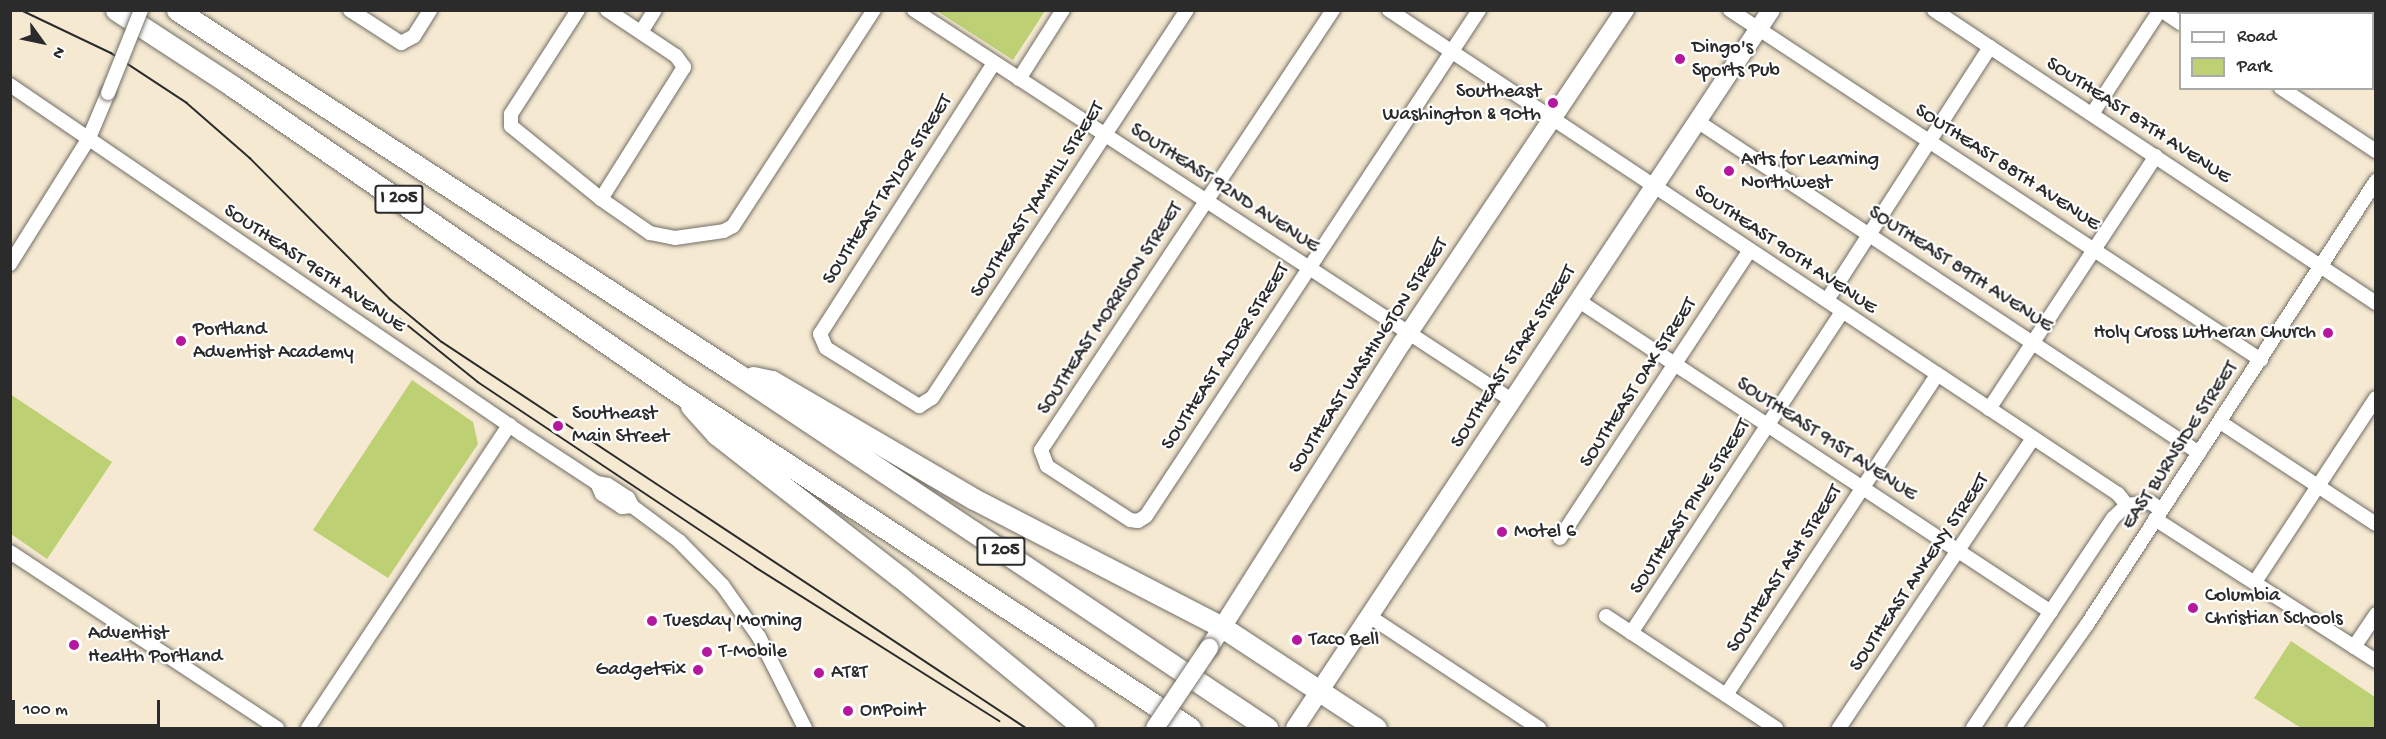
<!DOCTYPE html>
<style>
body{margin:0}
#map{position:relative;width:2386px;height:739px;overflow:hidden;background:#f5e9d2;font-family:"Gochi Hand",sans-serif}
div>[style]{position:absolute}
.green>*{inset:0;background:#bdd073}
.roads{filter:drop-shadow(0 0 2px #726e65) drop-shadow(0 0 2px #726e65)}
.minor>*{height:14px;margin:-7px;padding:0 7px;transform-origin:7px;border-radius:7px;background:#fff}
.major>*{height:18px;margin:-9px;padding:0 9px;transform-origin:9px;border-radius:9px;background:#fff}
.highway>*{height:21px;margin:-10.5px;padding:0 10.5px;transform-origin:10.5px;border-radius:10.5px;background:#fff}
.tram>*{height:1.5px;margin:-0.75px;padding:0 0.75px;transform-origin:0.75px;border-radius:0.75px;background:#2b2b2b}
.bridges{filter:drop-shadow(0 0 2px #726e65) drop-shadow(0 0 2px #726e65)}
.minor-bridge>*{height:14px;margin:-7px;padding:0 7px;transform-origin:7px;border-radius:7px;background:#fff}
.major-bridge>*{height:18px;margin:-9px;padding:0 9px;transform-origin:9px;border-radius:9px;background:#fff}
.dots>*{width:16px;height:16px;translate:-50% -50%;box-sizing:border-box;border:3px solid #fff;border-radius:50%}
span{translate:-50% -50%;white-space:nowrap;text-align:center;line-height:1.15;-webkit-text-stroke:4.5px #fff;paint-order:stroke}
.shield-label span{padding:2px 4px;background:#fff;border:2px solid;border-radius:4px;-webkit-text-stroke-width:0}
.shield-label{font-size:18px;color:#2b2b2b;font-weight:700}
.poi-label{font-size:20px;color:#2b2b2b}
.left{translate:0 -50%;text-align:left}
.right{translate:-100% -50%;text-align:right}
.street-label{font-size:20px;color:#2b2b2b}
.frame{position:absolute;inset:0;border:12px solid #2b2b2b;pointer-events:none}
.legend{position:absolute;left:2179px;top:12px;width:195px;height:78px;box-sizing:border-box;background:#fff;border:2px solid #aaa;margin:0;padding:8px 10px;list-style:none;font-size:18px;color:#2b2b2b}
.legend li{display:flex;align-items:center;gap:12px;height:30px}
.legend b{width:30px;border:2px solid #aaa}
.north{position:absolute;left:12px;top:12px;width:60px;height:60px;-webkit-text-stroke:4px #fff;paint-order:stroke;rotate:123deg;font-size:16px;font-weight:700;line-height:24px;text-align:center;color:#2b2b2b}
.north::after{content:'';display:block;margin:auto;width:21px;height:27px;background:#2b2b2b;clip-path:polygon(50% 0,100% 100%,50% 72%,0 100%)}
.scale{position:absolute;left:12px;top:700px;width:148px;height:27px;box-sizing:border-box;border:3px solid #2b2b2b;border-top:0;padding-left:8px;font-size:18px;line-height:21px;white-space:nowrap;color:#2b2b2b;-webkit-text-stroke:4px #fff;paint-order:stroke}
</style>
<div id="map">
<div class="green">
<div style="clip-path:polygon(937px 11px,1045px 11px,1013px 60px)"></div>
<div style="clip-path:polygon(412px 380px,473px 422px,478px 444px,388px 578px,313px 530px)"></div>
<div style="clip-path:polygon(10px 394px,112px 462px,47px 559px,11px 534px)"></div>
<div style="clip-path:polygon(2291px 641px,2375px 697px,2375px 728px,2301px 728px,2254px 698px)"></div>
</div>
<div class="roads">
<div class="minor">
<div style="left:350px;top:10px;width:61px;rotate:32.9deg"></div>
<div style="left:401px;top:43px;width:15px;rotate:-28deg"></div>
<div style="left:414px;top:36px;width:31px;rotate:-58deg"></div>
<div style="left:578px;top:10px;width:124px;rotate:122.8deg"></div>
<div style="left:511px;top:114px;width:12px;rotate:90deg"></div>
<div style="left:511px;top:126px;width:116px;rotate:39deg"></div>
<div style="left:601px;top:199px;width:60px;rotate:34.8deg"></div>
<div style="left:650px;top:233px;width:25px;rotate:11deg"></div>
<div style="left:675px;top:238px;width:49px;rotate:-8.1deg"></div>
<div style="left:724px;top:231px;width:10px;rotate:-29deg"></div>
<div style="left:733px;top:226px;width:258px;rotate:-56.9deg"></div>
<div style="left:914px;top:10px;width:715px;rotate:33.13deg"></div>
<div style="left:1333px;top:10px;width:528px;rotate:123.57deg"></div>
<div style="left:1041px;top:450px;width:17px;rotate:69deg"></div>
<div style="left:1047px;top:466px;width:99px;rotate:33deg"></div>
<div style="left:1130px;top:520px;width:8px;rotate:7deg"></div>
<div style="left:1138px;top:521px;width:9px;rotate:-32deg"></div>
<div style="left:1146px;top:516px;width:606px;rotate:-56.65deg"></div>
<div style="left:1389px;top:10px;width:875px;rotate:33.58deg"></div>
<div style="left:2118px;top:494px;width:14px;rotate:51deg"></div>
<div style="left:1730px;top:10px;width:636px;rotate:33.39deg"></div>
<div style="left:1934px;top:10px;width:530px;rotate:33.54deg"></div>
<div style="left:2161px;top:10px;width:23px;rotate:34deg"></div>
<div style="left:2375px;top:10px;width:1px;rotate:45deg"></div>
<div style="left:641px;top:32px;width:26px;rotate:-58deg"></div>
<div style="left:994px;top:63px;width:322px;rotate:122.7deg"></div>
<div style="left:820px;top:334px;width:15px;rotate:67deg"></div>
<div style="left:826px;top:348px;width:110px;rotate:31.9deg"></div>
<div style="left:919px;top:406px;width:15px;rotate:-32deg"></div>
<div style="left:932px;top:398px;width:464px;rotate:-56.7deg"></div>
<div style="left:1019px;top:79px;width:82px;rotate:-57.5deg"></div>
<div style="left:10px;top:85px;width:620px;rotate:34.28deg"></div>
<div style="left:522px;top:434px;width:90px;rotate:33.2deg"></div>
<div style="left:597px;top:483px;width:11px;rotate:10deg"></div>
<div style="left:608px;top:485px;width:24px;rotate:33deg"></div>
<div style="left:628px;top:498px;width:9px;rotate:63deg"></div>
<div style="left:632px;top:506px;width:59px;rotate:36.7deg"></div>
<div style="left:679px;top:541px;width:63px;rotate:45.6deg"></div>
<div style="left:723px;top:586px;width:62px;rotate:54.8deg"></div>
<div style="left:759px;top:637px;width:102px;rotate:63.2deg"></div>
<div style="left:2281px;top:88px;width:114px;rotate:33.6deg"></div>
<div style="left:2092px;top:114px;width:124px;rotate:-56.8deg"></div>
<div style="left:1697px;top:121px;width:602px;rotate:33.48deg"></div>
<div style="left:601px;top:199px;width:156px;rotate:-57.8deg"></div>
<div style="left:684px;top:67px;width:14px;rotate:-126deg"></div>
<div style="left:676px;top:56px;width:83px;rotate:-146.3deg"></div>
<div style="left:10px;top:264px;width:149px;rotate:-57.9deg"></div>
<div style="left:89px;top:138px;width:49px;rotate:-67.1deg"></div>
<div style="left:1827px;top:300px;width:301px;rotate:-57.2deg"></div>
<div style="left:1579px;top:301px;width:565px;rotate:33.38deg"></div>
<div style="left:1989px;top:409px;width:303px;rotate:-56.6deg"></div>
<div style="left:2220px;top:422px;width:186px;rotate:33.2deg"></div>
<div style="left:597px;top:483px;width:12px;rotate:66deg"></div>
<div style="left:602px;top:494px;width:24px;rotate:33deg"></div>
<div style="left:622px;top:507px;width:10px;rotate:-6deg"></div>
<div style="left:2127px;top:505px;width:23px;rotate:-7deg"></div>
<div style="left:2150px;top:502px;width:14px;rotate:36deg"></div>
<div style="left:2155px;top:519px;width:263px;rotate:32.7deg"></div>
<div style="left:1560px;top:538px;width:345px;rotate:-56.6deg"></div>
<div style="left:10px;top:552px;width:320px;rotate:33.4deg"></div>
<div style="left:2255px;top:582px;width:220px;rotate:-56.7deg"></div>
<div style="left:1369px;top:616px;width:204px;rotate:33.4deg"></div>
<div style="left:1606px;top:616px;width:204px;rotate:33.4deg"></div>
<div style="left:1631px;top:633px;width:384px;rotate:-56.7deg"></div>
<div style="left:2354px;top:647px;width:40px;rotate:-56deg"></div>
<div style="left:1726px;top:695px;width:383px;rotate:-56.6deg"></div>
<div style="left:308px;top:728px;width:364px;rotate:-56.4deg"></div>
<div style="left:1839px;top:728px;width:349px;rotate:-56.2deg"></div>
<div style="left:1973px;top:728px;width:252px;rotate:-56.3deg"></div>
<div style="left:2113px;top:518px;width:19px;rotate:-43deg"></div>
<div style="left:2014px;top:728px;width:128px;rotate:-54.8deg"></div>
<div style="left:2088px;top:623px;width:528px;rotate:-56.91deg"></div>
</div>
<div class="major">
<div style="left:1209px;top:648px;width:361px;rotate:-57.7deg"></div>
<div style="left:1402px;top:343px;width:401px;rotate:-56.2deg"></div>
<div style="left:1295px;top:728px;width:861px;rotate:-56.46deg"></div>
</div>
<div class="highway">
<div style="left:116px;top:10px;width:137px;rotate:33.1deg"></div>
<div style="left:231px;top:85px;width:544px;rotate:34.51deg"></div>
<div style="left:679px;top:393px;width:611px;rotate:33.25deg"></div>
<div style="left:177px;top:10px;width:667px;rotate:33deg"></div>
<div style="left:736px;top:373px;width:639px;rotate:33.76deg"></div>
<div style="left:753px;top:377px;width:19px;rotate:12deg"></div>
<div style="left:772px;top:381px;width:234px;rotate:30.3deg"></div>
<div style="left:974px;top:499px;width:279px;rotate:27.3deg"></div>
<div style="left:1222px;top:627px;width:184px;rotate:33.3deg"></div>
<div style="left:691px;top:406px;width:38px;rotate:48deg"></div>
<div style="left:716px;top:434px;width:233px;rotate:37.9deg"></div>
<div style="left:900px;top:577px;width:238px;rotate:39.4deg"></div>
</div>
</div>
<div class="tram">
<div style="left:21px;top:10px;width:100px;rotate:25.5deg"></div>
<div style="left:111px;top:53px;width:91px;rotate:33.3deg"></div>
<div style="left:187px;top:103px;width:84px;rotate:41.1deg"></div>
<div style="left:250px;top:158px;width:199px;rotate:45.2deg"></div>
<div style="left:390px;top:299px;width:67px;rotate:39.6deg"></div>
<div style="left:442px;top:342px;width:700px;rotate:33.46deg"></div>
<div style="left:400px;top:319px;width:100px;rotate:38.9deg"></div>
<div style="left:478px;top:382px;width:333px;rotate:33.7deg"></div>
<div style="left:755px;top:567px;width:289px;rotate:32.2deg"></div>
</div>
<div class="bridges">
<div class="minor-bridge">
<div style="left:108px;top:93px;width:89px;rotate:-68.3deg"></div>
</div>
<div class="major-bridge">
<div style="left:1155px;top:728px;width:97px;rotate:-56deg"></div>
</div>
</div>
<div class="dots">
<div style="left:1680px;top:59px;background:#b5179e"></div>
<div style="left:1553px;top:103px;background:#b5179e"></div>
<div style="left:1729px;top:171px;background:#b5179e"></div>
<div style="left:2328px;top:333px;background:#b5179e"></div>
<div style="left:181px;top:341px;background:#b5179e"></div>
<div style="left:558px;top:426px;background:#b5179e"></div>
<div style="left:1502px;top:532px;background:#b5179e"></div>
<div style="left:2193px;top:608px;background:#b5179e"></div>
<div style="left:652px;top:621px;background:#b5179e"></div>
<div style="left:1297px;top:640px;background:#b5179e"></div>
<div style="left:74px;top:645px;background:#b5179e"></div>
<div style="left:707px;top:652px;background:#b5179e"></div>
<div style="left:698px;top:670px;background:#b5179e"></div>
<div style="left:819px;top:673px;background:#b5179e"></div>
<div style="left:848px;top:711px;background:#b5179e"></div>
</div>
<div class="shield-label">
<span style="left:399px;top:199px">I 205</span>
<span style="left:1001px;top:551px">I 205</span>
</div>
<div class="poi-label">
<span class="left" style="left:1692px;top:60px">Dingo's<br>Sports Pub</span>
<span class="right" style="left:1541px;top:104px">Southeast<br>Washington &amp; 90th</span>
<span class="left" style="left:1741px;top:172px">Arts for Learning<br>Northwest</span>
<span class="left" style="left:193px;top:342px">Portland<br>Adventist Academy</span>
<span class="right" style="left:2316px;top:333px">Holy Cross Lutheran Church</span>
<span class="left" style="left:572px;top:426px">Southeast<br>Main Street</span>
<span class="left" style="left:1514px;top:532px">Motel 6</span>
<span class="left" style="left:2205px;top:608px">Columbia<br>Christian Schools</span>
<span class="left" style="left:664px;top:621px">Tuesday Morning</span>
<span class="left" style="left:88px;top:646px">Adventist<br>Health Portland</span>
<span class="left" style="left:1309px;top:640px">Taco Bell</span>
<span class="left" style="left:719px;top:652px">T-Mobile</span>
<span class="right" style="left:686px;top:670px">GadgetFix</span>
<span class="left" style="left:831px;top:673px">AT&amp;T</span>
<span class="left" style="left:860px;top:711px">OnPoint</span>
</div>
<div class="street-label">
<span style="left:2138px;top:121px;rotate:33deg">SOUTHEAST 87TH AVENUE</span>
<span style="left:2007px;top:168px;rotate:33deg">SOUTHEAST 88TH AVENUE</span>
<span style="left:1224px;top:189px;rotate:33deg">SOUTHEAST 92ND AVENUE</span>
<span style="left:888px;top:190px;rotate:-57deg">SOUTHEAST TAYLOR STREET</span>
<span style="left:1038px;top:200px;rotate:-57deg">SOUTHEAST YAMHILL STREET</span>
<span style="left:1785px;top:250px;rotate:34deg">SOUTHEAST 90TH AVENUE</span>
<span style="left:314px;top:269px;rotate:34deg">SOUTHEAST 96TH AVENUE</span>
<span style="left:1960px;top:270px;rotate:33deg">SOUTHEAST 89TH AVENUE</span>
<span style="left:1111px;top:309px;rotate:-57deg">SOUTHEAST MORRISON STREET</span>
<span style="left:1369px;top:356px;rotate:-57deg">SOUTHEAST WASHINGTON STREET</span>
<span style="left:1226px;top:357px;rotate:-57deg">SOUTHEAST ALDER STREET</span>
<span style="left:1514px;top:357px;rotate:-57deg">SOUTHEAST STARK STREET</span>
<span style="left:1639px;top:383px;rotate:-57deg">SOUTHEAST OAK STREET</span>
<span style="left:1826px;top:440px;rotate:33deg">SOUTHEAST 91ST AVENUE</span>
<span style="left:2181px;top:446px;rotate:-57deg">EAST BURNSIDE STREET</span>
<span style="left:1691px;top:507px;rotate:-57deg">SOUTHEAST PINE STREET</span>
<span style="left:1785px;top:569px;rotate:-57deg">SOUTHEAST ASH STREET</span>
<span style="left:1920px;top:573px;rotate:-56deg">SOUTHEAST ANKENY STREET</span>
</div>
<div class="frame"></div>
<ul class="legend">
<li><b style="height:8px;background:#fff"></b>Road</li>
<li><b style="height:16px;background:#bdd073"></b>Park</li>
</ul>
<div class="north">N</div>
<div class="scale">100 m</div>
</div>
